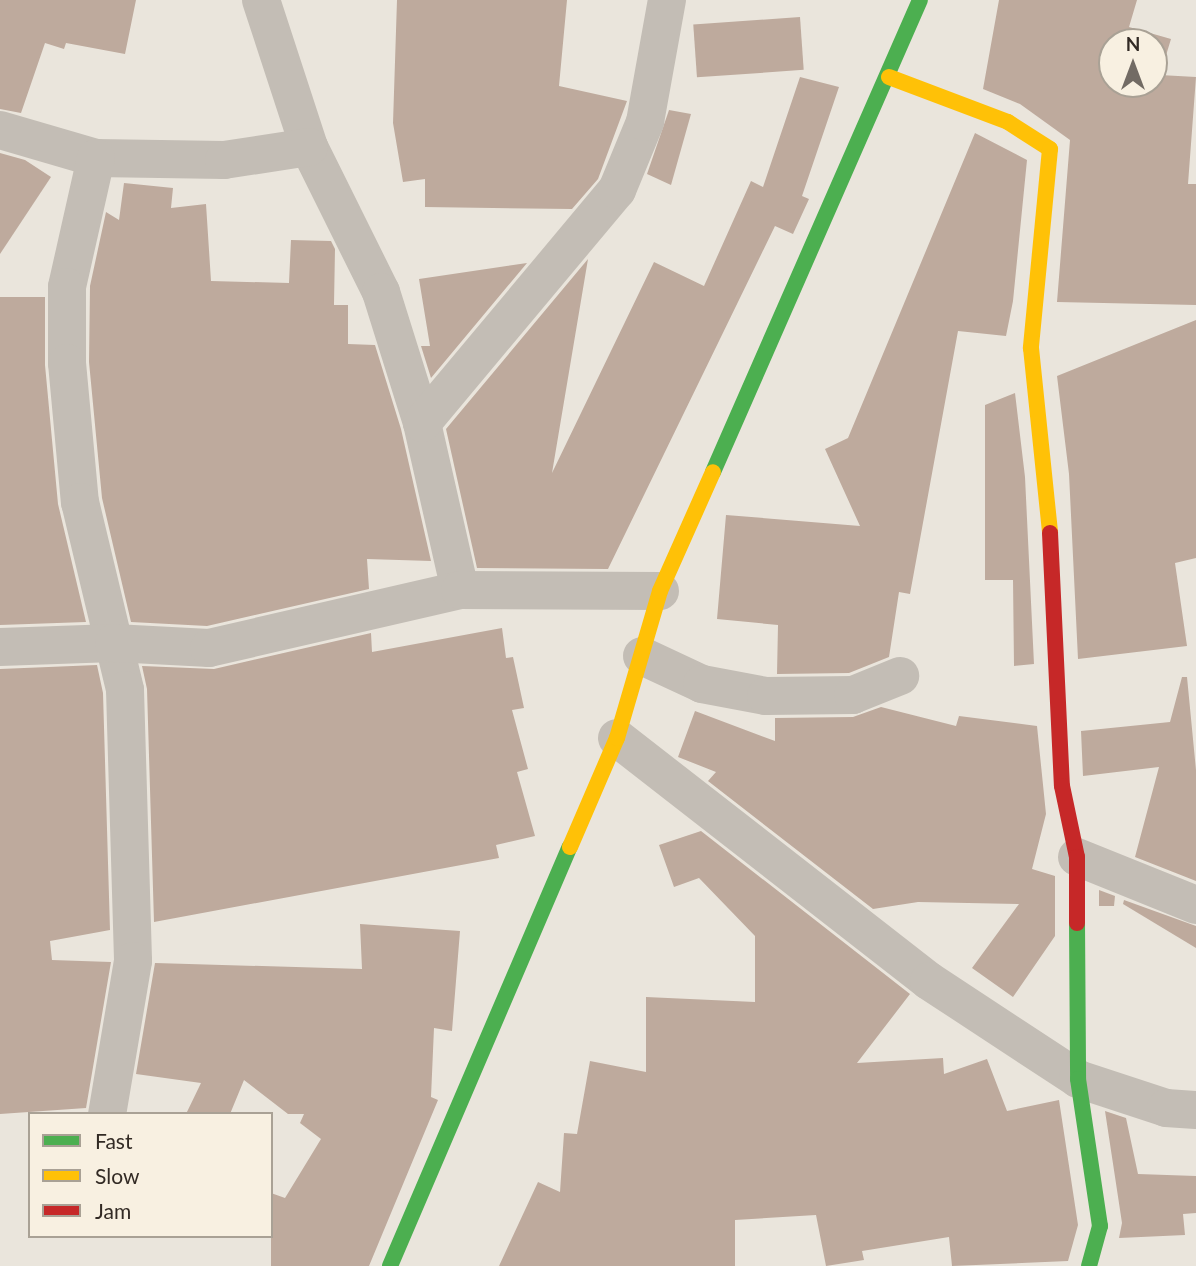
<!DOCTYPE html>
<style>
body{margin:0}
#map{position:relative;width:1196px;height:1266px;overflow:hidden;background:#eae5dc;font-family:Lato,sans-serif}
div>[style]{position:absolute}
.building>*{inset:0;background:#beaa9d;transform-origin:0 0}
.street>*{height:38px;margin:-19px;padding:0 19px;transform-origin:19px;border-radius:19px;background:#c3bdb5}
.fast>*{height:16px;margin:-8px;padding:0 8px;transform-origin:8px;border-radius:8px;background:#4caf50}
.slow>*{height:16px;margin:-8px;padding:0 8px;transform-origin:8px;border-radius:8px;background:#ffc107}
.jam>*{height:16px;margin:-8px;padding:0 8px;transform-origin:8px;border-radius:8px;background:#c62828}
span{translate:-50% -50%;white-space:nowrap;text-align:center;line-height:1.15;-webkit-text-stroke:6px #f8f0e1;paint-order:stroke}
.legend{position:absolute;left:28px;top:1112px;width:245px;height:126px;box-sizing:border-box;background:#f8f0e1;border:2px solid #a9a195;margin:0;padding:9px 12px;list-style:none;font-size:21px;color:#322a24}
.legend li{display:flex;align-items:center;gap:14px;height:35px}
.legend b{width:35px;border:2px solid #a9a195}
.north{position:absolute;left:1098px;top:28px;width:70px;height:70px;box-sizing:border-box;background:#f8f0e1;border:2px solid #a9a195;border-radius:50%;rotate:0deg;font-size:19px;font-weight:700;line-height:28px;text-align:center;color:#322a24}
.north::after{content:'';display:block;margin:auto;width:24px;height:32px;background:#726b64;clip-path:polygon(50% 0,100% 100%,50% 72%,0 100%)}
</style>
<div id="map">
<div class="building">
<div style="clip-path:polygon(0 0,136px 0,125px 54px,66px 43px,64px 49px,45px 43px,21px 113px,0 109px)"></div>
<div style="clip-path:polygon(397px 0,567px 0,559px 86px,627px 101px,598px 179px,572px 209px,425px 207px,425px 179px,403px 182px,393px 123px)"></div>
<div style="clip-path:polygon(evenodd,999px 0,1137px 0,1129px 27px,1171px 39px,1160px 75px,1196px 77px,1188px 184px,1196px 184px,1196px 305px,1057px 302px,1070px 140px,1020px 104px,983px 89px,999px 0,1112px 42px,1154px 42px,1154px 84px,1112px 84px,1112px 42px)"></div>
<div style="left:800px;top:17px;width:53px;height:107px;rotate:86deg"></div>
<div style="clip-path:polygon(800px 77px,839px 87px,802px 196px,809px 199px,793px 234px,775px 226px,608px 569px,477px 568px,446px 429px,588px 259px,552px 473px,654px 262px,704px 286px,751px 181px,763px 187px)"></div>
<div style="clip-path:polygon(669px 110px,691px 114px,671px 185px,647px 174px)"></div>
<div style="clip-path:polygon(975px 133px,1027px 160px,1013px 301px,1006px 336px,958px 331px,910px 594px,899px 592px,889px 657px,849px 673px,777px 674px,778px 625px,717px 619px,726px 515px,860px 526px,825px 449px,848px 438px)"></div>
<div style="clip-path:polygon(0 153px,25px 160px,51px 177px,0 254px)"></div>
<div style="clip-path:polygon(124px 183px,173px 188px,171px 208px,206px 204px,211px 281px,289px 283px,291px 240px,331px 241px,335px 249px,334px 305px,348px 305px,348px 344px,375px 345px,401px 429px,431px 561px,367px 559px,369px 589px,207px 626px,131px 622px,102px 498px,89px 362px,90px 286px,106px 212px,119px 220px)"></div>
<div style="clip-path:polygon(527px 263px,431px 378px,421px 346px,430px 346px,419px 279px)"></div>
<div style="clip-path:polygon(0 297px,45px 297px,45px 365px,58px 504px,86px 622px,0 625px)"></div>
<div style="clip-path:polygon(1196px 320px,1196px 558px,1175px 563px,1187px 646px,1078px 659px,1069px 474px,1057px 376px)"></div>
<div style="clip-path:polygon(1015px 393px,1025px 477px,1034px 664px,1014px 666px,1013px 580px,985px 580px,985px 405px)"></div>
<div style="clip-path:polygon(502px 628px,506px 658px,513px 657px,524px 708px,512px 710px,528px 769px,517px 772px,535px 836px,496px 845px,499px 858px,154px 922px,147px 689px,142px 666px,214px 669px,371px 633px,372px 652px)"></div>
<div style="clip-path:polygon(97px 665px,103px 693px,110px 930px,50px 941px,52px 960px,111px 962px,86px 1108px,0 1114px,0 669px)"></div>
<div style="clip-path:polygon(1182px 677px,1187px 677px,1196px 770px,1196px 881px,1135px 857px,1159px 767px,1083px 776px,1081px 731px,1170px 722px)"></div>
<div style="clip-path:polygon(881px 707px,956px 726px,959px 716px,1037px 726px,1046px 814px,1032px 869px,1055px 876px,1055px 936px,1013px 997px,972px 968px,1019px 904px,918px 902px,873px 909px,708px 781px,716px 772px,678px 757px,695px 711px,775px 741px,775px 718px,853px 717px)"></div>
<div style="clip-path:polygon(701px 831px,910px 994px,857px 1063px,943px 1058px,944px 1074px,987px 1059px,1007px 1111px,1059px 1100px,1078px 1225px,1068px 1261px,952px 1266px,949px 1237px,862px 1251px,864px 1260px,826px 1266px,816px 1215px,735px 1220px,735px 1266px,499px 1266px,538px 1182px,560px 1192px,564px 1133px,577px 1134px,590px 1061px,646px 1072px,646px 997px,755px 1002px,755px 936px,699px 878px,674px 887px,659px 845px)"></div>
<div style="clip-path:polygon(1099px 890px,1115px 896px,1114px 906px,1099px 906px)"></div>
<div style="clip-path:polygon(1124px 900px,1196px 926px,1196px 948px,1123px 904px)"></div>
<div style="clip-path:polygon(360px 924px,460px 931px,452px 1031px,434px 1028px,431px 1097px,438px 1100px,369px 1266px,271px 1266px,271px 1193px,285px 1198px,321px 1139px,300px 1123px,304px 1114px,288px 1114px,244px 1080px,230px 1114px,186px 1114px,201px 1083px,136px 1074px,155px 963px,362px 969px)"></div>
<div style="clip-path:polygon(1105px 1111px,1126px 1118px,1138px 1174px,1196px 1176px,1196px 1213px,1183px 1214px,1185px 1235px,1119px 1238px,1122px 1223px)"></div>
</div>
<div class="street">
<div style="left:261px;top:0;width:155px;rotate:71.9deg"></div>
<div style="left:309px;top:147px;width:162px;rotate:63.6deg"></div>
<div style="left:381px;top:292px;width:137px;rotate:72.6deg"></div>
<div style="left:422px;top:423px;width:171px;rotate:77.2deg"></div>
<div style="left:0;top:130px;width:100px;rotate:16.3deg"></div>
<div style="left:96px;top:158px;width:128px;rotate:0.9deg"></div>
<div style="left:224px;top:160px;width:86px;rotate:-8.7deg"></div>
<div style="left:96px;top:158px;width:132px;rotate:102.7deg"></div>
<div style="left:67px;top:287px;width:76px;rotate:90deg"></div>
<div style="left:67px;top:363px;width:140px;rotate:84.7deg"></div>
<div style="left:80px;top:502px;width:193px;rotate:76.5deg"></div>
<div style="left:125px;top:690px;width:271px;rotate:88.3deg"></div>
<div style="left:133px;top:961px;width:155px;rotate:99.6deg"></div>
<div style="left:422px;top:423px;width:304px;rotate:-50.1deg"></div>
<div style="left:617px;top:190px;width:74px;rotate:-67.6deg"></div>
<div style="left:645px;top:122px;width:124px;rotate:-79.8deg"></div>
<div style="left:0;top:647px;width:114px;rotate:-2deg"></div>
<div style="left:114px;top:643px;width:95px;rotate:3deg"></div>
<div style="left:209px;top:648px;width:258px;rotate:-13deg"></div>
<div style="left:460px;top:590px;width:200px;rotate:0.3deg"></div>
<div style="left:642px;top:656px;width:66px;rotate:25deg"></div>
<div style="left:702px;top:684px;width:65px;rotate:10.6deg"></div>
<div style="left:766px;top:696px;width:87px;rotate:-0.7deg"></div>
<div style="left:853px;top:695px;width:51px;rotate:-22deg"></div>
<div style="left:617px;top:738px;width:395px;rotate:37.9deg"></div>
<div style="left:929px;top:981px;width:178px;rotate:33.3deg"></div>
<div style="left:1078px;top:1079px;width:93px;rotate:18.2deg"></div>
<div style="left:1166px;top:1108px;width:30px;rotate:4deg"></div>
<div style="left:1077px;top:857px;width:128px;rotate:22deg"></div>
</div>
<div class="fast">
<div style="left:713px;top:472px;width:515px;rotate:-66.32deg"></div>
<div style="left:1077px;top:923px;width:156px;rotate:89.6deg"></div>
<div style="left:1078px;top:1079px;width:149px;rotate:81.5deg"></div>
<div style="left:1100px;top:1226px;width:41px;rotate:105.4deg"></div>
<div style="left:390px;top:1266px;width:456px;rotate:-66.8deg"></div>
</div>
<div class="slow">
<div style="left:889px;top:77px;width:127px;rotate:20.7deg"></div>
<div style="left:1008px;top:122px;width:50px;rotate:32.7deg"></div>
<div style="left:1050px;top:149px;width:200px;rotate:95.5deg"></div>
<div style="left:1031px;top:348px;width:186px;rotate:84.1deg"></div>
<div style="left:570px;top:847px;width:119px;rotate:-66.7deg"></div>
<div style="left:617px;top:738px;width:153px;rotate:-73.7deg"></div>
<div style="left:660px;top:591px;width:130px;rotate:-66deg"></div>
</div>
<div class="jam">
<div style="left:1050px;top:533px;width:253px;rotate:87.3deg"></div>
<div style="left:1062px;top:786px;width:73px;rotate:78.1deg"></div>
<div style="left:1077px;top:857px;width:66px;rotate:90deg"></div>
</div>
<ul class="legend">
<li><b style="height:9px;background:#4caf50"></b>Fast</li>
<li><b style="height:9px;background:#ffc107"></b>Slow</li>
<li><b style="height:9px;background:#c62828"></b>Jam</li>
</ul>
<div class="north">N</div>
</div>
